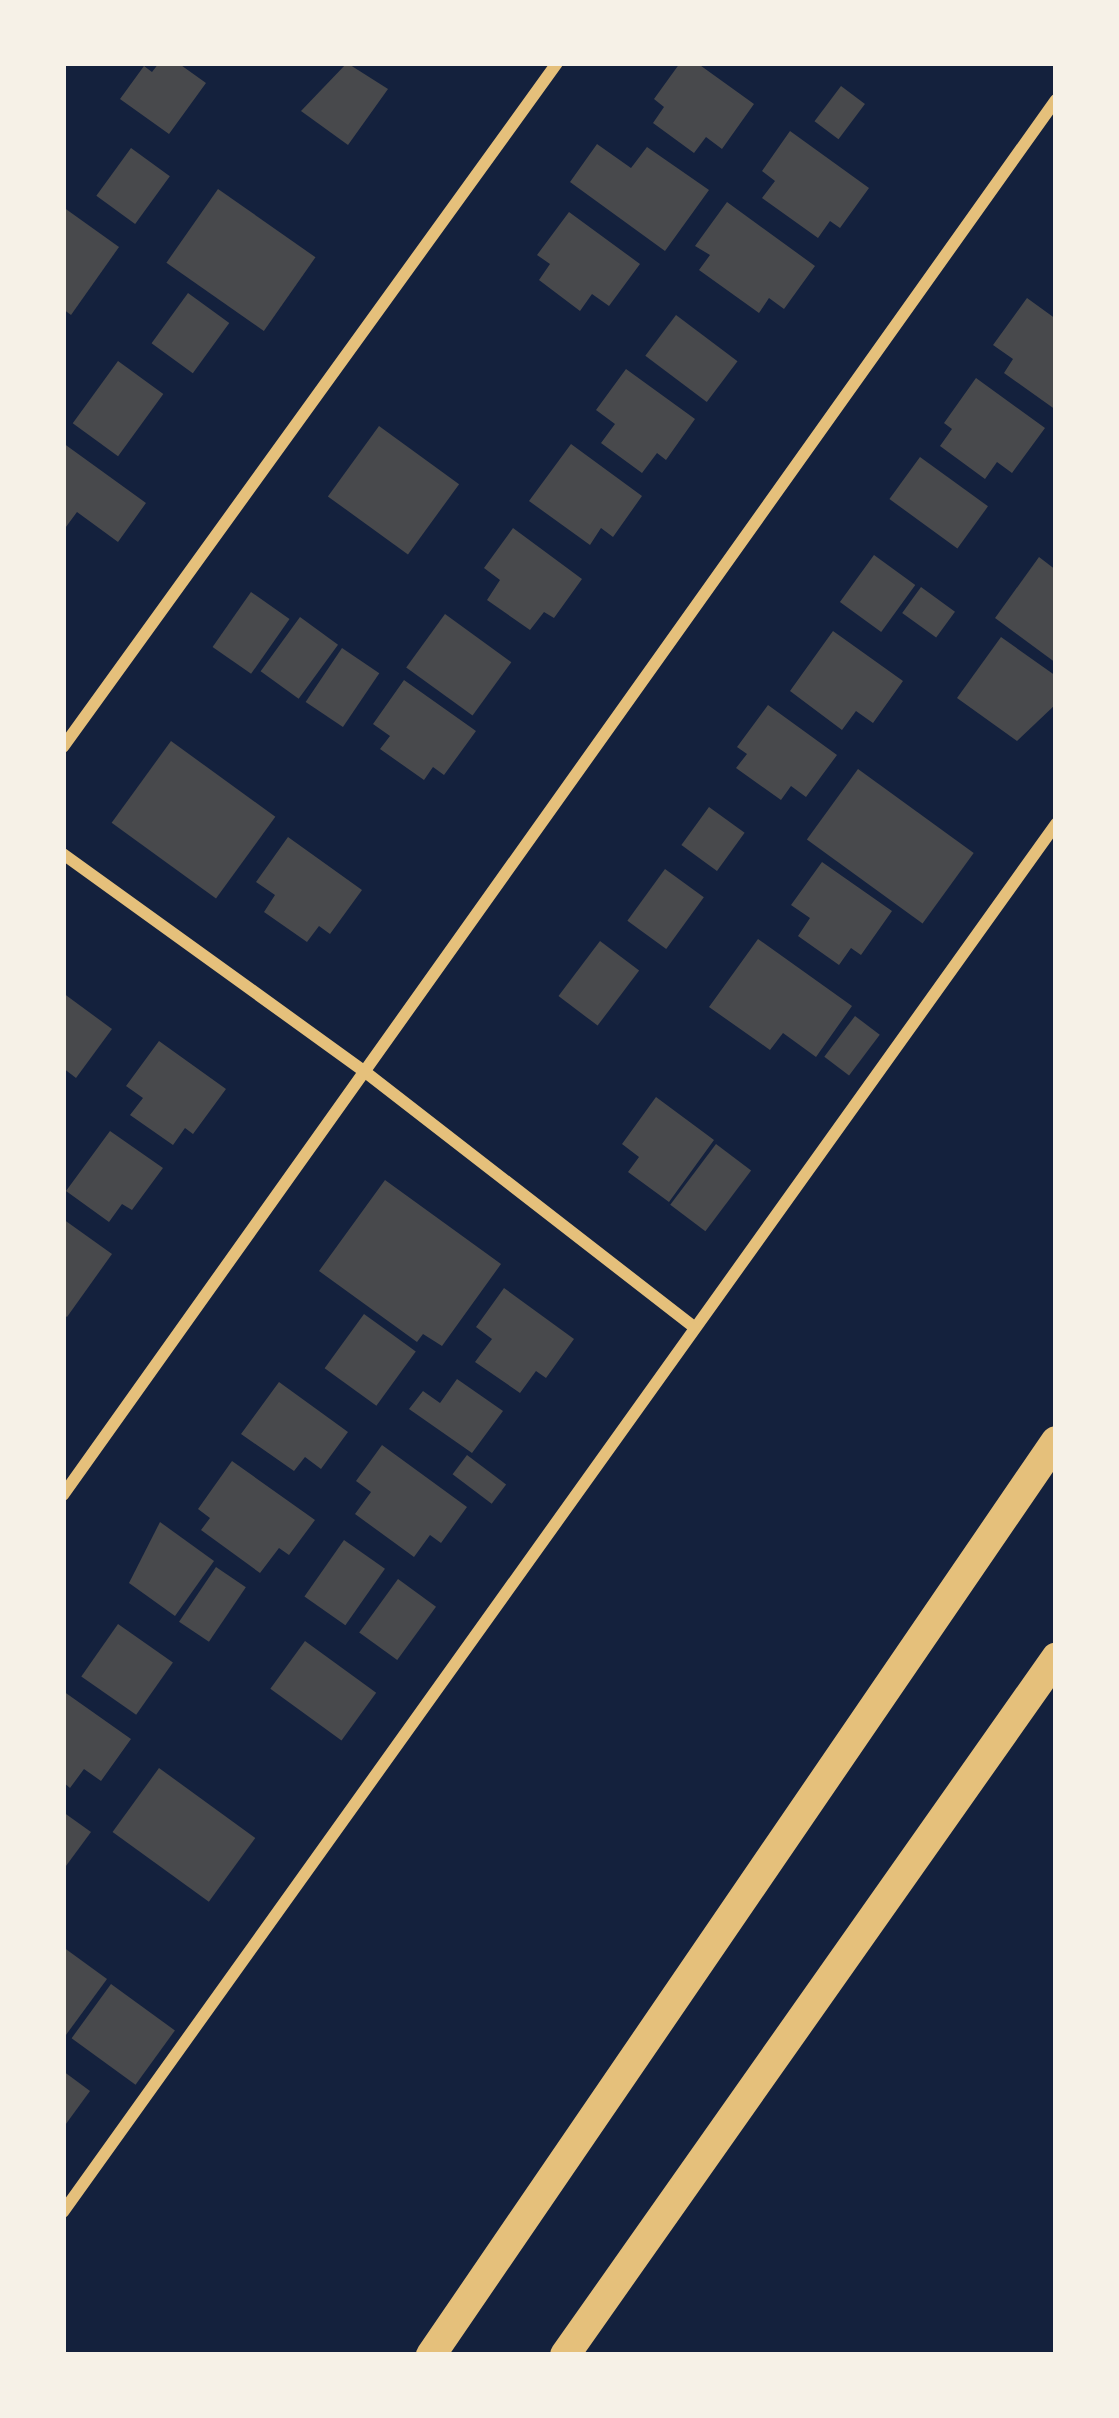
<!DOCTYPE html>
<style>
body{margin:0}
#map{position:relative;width:1119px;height:2418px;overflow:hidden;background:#14213d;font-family:"Public Sans",sans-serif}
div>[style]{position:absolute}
.building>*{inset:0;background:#48494c;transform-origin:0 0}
.minor>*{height:12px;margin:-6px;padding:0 6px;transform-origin:6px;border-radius:6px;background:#e5c07b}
.primary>*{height:30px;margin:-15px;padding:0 15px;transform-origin:15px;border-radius:15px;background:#e5c07b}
span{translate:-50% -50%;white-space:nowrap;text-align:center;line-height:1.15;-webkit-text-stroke:12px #f6f1e7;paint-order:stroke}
.frame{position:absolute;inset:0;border:66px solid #f6f1e7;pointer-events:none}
</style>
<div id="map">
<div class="building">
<div style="clip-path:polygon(159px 63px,178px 63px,206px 83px,169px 134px,120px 99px,144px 66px,152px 72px)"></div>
<div style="clip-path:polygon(347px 63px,388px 89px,348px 145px,301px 111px)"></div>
<div style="clip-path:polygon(680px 63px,697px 63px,754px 104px,722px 149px,706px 137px,694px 153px,653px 123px,664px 107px,654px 99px)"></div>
<div style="left:841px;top:86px;width:30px;height:44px;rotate:37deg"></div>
<div style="clip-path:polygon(790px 131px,869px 188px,840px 228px,830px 221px,818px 238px,762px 198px,775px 181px,762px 171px)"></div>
<div style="clip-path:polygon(597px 144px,631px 168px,647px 147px,709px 190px,665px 251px,570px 182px)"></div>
<div style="left:131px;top:148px;width:48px;height:59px;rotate:36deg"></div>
<div style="left:218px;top:189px;width:119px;height:90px;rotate:35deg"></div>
<div style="clip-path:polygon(727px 202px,815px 266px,784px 309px,769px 298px,759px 313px,699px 270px,710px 255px,695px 246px)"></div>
<div style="clip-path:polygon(63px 207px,119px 247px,71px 315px,63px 309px)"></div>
<div style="clip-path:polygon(569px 212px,640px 264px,609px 306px,592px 294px,580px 311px,539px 280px,550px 264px,537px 255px)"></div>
<div style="left:188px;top:293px;width:51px;height:62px;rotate:36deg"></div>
<div style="clip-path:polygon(1027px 298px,1056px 319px,1056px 410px,1004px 373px,1013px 359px,993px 345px)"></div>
<div style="left:676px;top:315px;width:77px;height:51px;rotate:37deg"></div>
<div style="left:118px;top:361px;width:56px;height:77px;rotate:36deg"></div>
<div style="clip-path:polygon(626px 369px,695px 419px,666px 460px,657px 453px,642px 473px,601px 443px,615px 424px,596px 410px)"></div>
<div style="clip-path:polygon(976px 378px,1045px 428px,1012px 473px,997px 462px,985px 479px,940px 446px,952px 429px,944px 423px)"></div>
<div style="left:379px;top:426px;width:99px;height:87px;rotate:36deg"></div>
<div style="clip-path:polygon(63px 443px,146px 503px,118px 542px,77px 512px,63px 531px)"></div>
<div style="clip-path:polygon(571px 444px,642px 496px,613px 537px,601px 528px,590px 545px,529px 501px)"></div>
<div style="left:920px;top:457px;width:84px;height:52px;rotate:36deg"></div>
<div style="clip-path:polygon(513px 528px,582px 579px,554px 618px,544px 612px,530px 630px,487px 600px,500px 580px,484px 568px)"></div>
<div style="left:874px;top:555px;width:51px;height:58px;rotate:36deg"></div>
<div style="clip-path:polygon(1039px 557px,1056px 570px,1056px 663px,995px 618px)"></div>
<div style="left:921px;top:587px;width:42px;height:32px;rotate:36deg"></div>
<div style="left:251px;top:592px;width:47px;height:67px;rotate:35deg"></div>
<div style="left:445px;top:614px;width:82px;height:66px;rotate:36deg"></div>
<div style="left:300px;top:617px;width:47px;height:67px;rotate:36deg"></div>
<div style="clip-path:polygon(833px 631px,903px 681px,873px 723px,856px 711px,842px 730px,790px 691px)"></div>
<div style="clip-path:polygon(1001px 637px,1056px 676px,1056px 704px,1017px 741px,957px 698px)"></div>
<div style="left:342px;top:648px;width:45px;height:65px;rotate:34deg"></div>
<div style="clip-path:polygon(404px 680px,476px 731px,444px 775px,433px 767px,424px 780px,380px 749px,390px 736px,373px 724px)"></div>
<div style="clip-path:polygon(768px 705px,837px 755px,806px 797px,791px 786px,781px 800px,736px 768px,747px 754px,737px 747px)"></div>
<div style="left:171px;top:741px;width:129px;height:101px;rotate:36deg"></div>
<div style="left:858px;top:769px;width:143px;height:87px;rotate:36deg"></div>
<div style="left:709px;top:807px;width:44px;height:47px;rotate:36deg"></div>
<div style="clip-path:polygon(288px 837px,362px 890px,330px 934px,319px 926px,307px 942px,264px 912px,275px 895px,256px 882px)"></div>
<div style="clip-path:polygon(822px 862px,892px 911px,861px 955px,851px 948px,839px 965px,798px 936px,810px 918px,791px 905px)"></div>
<div style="left:665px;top:869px;width:48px;height:64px;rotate:36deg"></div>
<div style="clip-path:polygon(758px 939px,852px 1006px,816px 1057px,783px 1033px,770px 1050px,709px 1007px)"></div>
<div style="left:600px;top:941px;width:49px;height:69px;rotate:37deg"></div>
<div style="clip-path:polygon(63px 993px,112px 1029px,76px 1078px,63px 1068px)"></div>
<div style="left:855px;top:1016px;width:31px;height:51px;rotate:37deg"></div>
<div style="clip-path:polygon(159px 1041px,226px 1089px,193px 1134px,185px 1128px,173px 1145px,130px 1115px,143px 1098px,126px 1086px)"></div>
<div style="clip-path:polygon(656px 1097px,714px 1140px,669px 1202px,628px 1172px,639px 1157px,622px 1144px)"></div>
<div style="clip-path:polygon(110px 1131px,163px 1168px,132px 1210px,122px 1204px,109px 1222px,66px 1191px)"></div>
<div style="left:716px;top:1144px;width:44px;height:76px;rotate:37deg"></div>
<div style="clip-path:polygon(385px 1180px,501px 1264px,442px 1346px,423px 1334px,417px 1342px,319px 1271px)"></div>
<div style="clip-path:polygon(63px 1219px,112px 1254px,67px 1317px,63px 1314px)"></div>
<div style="clip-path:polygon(504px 1288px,574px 1339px,546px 1378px,536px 1371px,520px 1393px,475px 1362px,492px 1339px,476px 1327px)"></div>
<div style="left:364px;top:1314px;width:64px;height:67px;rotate:36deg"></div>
<div style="clip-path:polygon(457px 1379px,503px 1411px,472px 1453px,409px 1409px,423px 1391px,440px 1403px)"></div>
<div style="clip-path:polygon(279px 1382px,348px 1432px,321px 1469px,305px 1457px,294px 1471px,241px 1434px)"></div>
<div style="clip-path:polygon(382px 1445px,467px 1507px,441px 1543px,430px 1535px,414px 1557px,355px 1514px,371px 1492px,356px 1481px)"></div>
<div style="left:467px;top:1455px;width:49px;height:24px;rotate:37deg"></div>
<div style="clip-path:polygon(232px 1461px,315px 1520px,289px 1555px,279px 1548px,260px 1573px,201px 1530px,210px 1518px,198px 1509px)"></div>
<div style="clip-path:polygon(160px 1522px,214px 1561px,175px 1616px,129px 1583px)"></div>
<div style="left:344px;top:1540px;width:50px;height:69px;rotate:35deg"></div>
<div style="left:216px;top:1567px;width:36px;height:66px;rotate:34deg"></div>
<div style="left:398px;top:1579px;width:47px;height:66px;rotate:36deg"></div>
<div style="left:118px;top:1624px;width:67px;height:64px;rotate:35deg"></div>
<div style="left:305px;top:1641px;width:88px;height:59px;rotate:36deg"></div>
<div style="clip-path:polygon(63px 1691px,131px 1739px,101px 1781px,84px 1769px,70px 1788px,63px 1782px)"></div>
<div style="left:159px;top:1768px;width:119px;height:79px;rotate:36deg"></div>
<div style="clip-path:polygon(63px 1812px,91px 1832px,63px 1870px)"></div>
<div style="clip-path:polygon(63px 1947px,107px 1979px,63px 2039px)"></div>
<div style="left:111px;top:1984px;width:79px;height:67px;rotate:36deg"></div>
<div style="clip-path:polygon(63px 2071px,90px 2091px,63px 2128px)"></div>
</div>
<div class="minor">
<div style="left:63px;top:747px;width:844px;rotate:-54.16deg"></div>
<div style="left:63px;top:854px;width:371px;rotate:35.8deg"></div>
<div style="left:364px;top:1071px;width:418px;rotate:37.8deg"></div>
<div style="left:63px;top:1495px;width:1712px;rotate:-54.56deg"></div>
<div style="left:63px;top:2212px;width:1707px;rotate:-54.42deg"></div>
</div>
<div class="primary">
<div style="left:431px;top:2355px;width:1107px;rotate:-55.64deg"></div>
<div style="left:565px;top:2355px;width:853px;rotate:-54.84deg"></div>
</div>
<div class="frame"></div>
</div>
